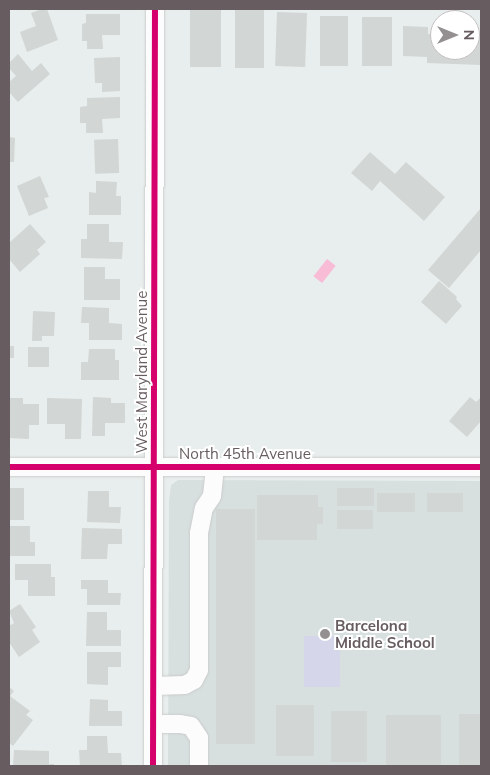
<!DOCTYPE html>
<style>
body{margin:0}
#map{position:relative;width:490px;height:775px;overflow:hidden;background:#e8eeed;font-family:Mulish,sans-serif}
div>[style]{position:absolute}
.education>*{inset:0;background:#d8dfdf}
.green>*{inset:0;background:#d6d6ea;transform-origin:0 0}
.water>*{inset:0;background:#f8bcd6;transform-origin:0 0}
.building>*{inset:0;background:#d2d6d5;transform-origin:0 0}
.roads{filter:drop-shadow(0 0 1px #cacbcb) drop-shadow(0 0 1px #cacbcb)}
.minor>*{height:18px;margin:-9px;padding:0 9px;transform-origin:9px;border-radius:9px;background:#fcfcfc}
.cycleway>*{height:6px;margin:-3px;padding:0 3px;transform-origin:3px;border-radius:3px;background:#d6006c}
.dots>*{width:14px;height:14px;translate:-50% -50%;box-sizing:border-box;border:2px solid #fff;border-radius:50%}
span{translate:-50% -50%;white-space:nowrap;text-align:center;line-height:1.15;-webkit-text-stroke:4px #fff;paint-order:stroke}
.street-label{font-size:15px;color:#675d60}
.poi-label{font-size:15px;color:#675d60;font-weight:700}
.left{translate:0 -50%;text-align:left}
.frame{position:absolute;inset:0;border:10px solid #675d60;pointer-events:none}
.north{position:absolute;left:430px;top:10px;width:50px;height:50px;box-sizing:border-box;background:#fff;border:1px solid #c2bebf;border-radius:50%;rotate:90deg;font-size:14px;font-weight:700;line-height:20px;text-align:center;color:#675d60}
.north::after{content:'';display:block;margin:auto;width:18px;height:22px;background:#949091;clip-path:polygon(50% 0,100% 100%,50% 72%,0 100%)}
</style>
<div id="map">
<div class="education">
<div style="clip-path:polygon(178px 480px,481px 481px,481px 766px,168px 766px,169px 501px,171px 485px)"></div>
</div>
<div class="green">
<div style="left:304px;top:636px;width:36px;height:51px"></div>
</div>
<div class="water">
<div style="left:327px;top:259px;width:11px;height:22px;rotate:38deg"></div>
</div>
<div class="building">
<div style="clip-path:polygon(42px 9px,47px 9px,58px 40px,27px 52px,20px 32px,36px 26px,31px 13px)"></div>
<div style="left:190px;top:9px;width:31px;height:58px"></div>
<div style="left:235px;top:9px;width:29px;height:59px"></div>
<div style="left:277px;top:12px;width:30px;height:54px;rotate:2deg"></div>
<div style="clip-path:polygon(86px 14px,120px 14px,120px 35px,102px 35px,103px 49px,87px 49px,87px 41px,82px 41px,82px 24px,86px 23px)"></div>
<div style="left:320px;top:16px;width:28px;height:50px"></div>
<div style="left:362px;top:17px;width:30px;height:49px"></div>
<div style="clip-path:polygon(403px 26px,428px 27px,428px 34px,440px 35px,440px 50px,470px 50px,470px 35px,481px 36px,481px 65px,427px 63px,427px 57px,403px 56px)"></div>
<div style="clip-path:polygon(18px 54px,32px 71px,41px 63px,50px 74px,18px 102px,9px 92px,9px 82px,16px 76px,9px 68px,9px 63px)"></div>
<div style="clip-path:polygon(120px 57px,120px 91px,102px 92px,102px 83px,95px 83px,94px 58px)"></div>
<div style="clip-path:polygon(120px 97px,120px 118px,102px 119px,103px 133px,86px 133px,86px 123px,80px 123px,80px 107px,87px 106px,87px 98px)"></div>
<div style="clip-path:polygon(9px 137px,15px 138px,14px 162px,9px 162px)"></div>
<div style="left:118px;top:139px;width:34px;height:24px;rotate:88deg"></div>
<div style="clip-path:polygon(370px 152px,395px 174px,406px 162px,445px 197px,424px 221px,380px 181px,372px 191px,351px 173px)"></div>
<div style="clip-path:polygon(40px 176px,49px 197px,44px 198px,48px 208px,29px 216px,17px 186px)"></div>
<div style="clip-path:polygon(96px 181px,117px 182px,116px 196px,121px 196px,121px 215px,89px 215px,89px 192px,96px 193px)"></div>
<div style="clip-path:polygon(481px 208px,481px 250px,449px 288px,428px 270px)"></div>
<div style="clip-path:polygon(30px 224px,46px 242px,37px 250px,40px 254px,20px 272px,9px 259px,9px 243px)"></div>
<div style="clip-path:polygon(87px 224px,109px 224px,109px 242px,123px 242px,122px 259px,81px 258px,81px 239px,87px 239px)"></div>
<div style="clip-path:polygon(84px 267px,105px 267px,105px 279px,120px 279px,120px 300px,84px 300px)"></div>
<div style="clip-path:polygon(439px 281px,457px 297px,456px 299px,462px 306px,446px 324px,421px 302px)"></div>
<div style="clip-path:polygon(82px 307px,109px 308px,109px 323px,122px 324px,122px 340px,89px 340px,89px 323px,81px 323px)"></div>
<div style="clip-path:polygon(33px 311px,55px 312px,54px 336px,42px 336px,42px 341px,32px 341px)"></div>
<div style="left:9px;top:346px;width:5px;height:12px"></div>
<div style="left:49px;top:347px;width:20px;height:21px;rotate:90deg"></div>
<div style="clip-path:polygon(89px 349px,115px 349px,115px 360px,119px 360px,119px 380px,81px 380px,81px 362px,88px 362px)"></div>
<div style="clip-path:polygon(93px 397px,111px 398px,111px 403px,125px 403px,125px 423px,105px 423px,105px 436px,92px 436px)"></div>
<div style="clip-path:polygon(470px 397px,476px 402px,481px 397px,481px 421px,467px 437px,449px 421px)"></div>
<div style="clip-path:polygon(9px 398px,23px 398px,23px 404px,39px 404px,39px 425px,29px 425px,29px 439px,9px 438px)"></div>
<div style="clip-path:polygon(47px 398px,82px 399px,81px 439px,65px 439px,65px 424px,47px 424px)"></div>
<div style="left:9px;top:488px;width:15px;height:32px"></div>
<div style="left:337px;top:488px;width:37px;height:18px"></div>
<div style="clip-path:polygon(88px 491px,109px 491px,109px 507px,121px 507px,120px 523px,87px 522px)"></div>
<div style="left:377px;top:493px;width:38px;height:19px"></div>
<div style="left:427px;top:493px;width:36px;height:19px"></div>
<div style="clip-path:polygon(257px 495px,318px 495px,318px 507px,323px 507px,323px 524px,317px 524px,317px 540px,257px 540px)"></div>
<div style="left:216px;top:509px;width:39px;height:235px"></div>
<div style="left:337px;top:510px;width:36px;height:19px"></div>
<div style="clip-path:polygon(9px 526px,30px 526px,30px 542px,35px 542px,35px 556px,10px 556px)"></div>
<div style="clip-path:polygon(82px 528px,122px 529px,122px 544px,108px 544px,107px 559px,81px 559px)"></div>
<div style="clip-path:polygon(15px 564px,51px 564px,51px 577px,55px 577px,55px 596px,28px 596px,28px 580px,15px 580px)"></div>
<div style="clip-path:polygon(81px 580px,108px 580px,108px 593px,121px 593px,120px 605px,87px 605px,87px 589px,81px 589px)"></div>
<div style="clip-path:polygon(20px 604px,36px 627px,32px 630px,40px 642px,19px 657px,9px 642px,9px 626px,14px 623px,9px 611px)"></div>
<div style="clip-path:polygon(87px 612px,107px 612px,107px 630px,121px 630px,121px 646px,86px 646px)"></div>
<div style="clip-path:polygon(87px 652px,121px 652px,121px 667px,108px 667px,108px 685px,87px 684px)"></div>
<div style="clip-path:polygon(9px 687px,14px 691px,10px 696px,30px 711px,26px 715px,33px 720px,13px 746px,9px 743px)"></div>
<div style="clip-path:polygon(90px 699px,108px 700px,108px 711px,122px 711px,122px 726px,89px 726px)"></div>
<div style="left:276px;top:705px;width:38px;height:51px"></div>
<div style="left:331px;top:711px;width:36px;height:51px"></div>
<div style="left:459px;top:714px;width:22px;height:52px"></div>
<div style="left:386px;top:715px;width:55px;height:51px"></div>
<div style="clip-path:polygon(87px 736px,107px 736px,108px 753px,121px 753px,122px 766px,80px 766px,79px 750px,87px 750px)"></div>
<div style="clip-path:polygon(14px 750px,49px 751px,49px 764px,54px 764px,54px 766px,13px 766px)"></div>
</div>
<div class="roads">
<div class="minor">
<div style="left:9px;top:467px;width:472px"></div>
<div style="left:153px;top:686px;width:32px;rotate:-2deg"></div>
<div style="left:185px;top:685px;width:10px;rotate:-29deg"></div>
<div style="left:194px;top:680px;width:11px;rotate:-63deg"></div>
<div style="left:199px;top:670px;width:137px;rotate:-90deg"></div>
<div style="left:199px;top:533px;width:25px;rotate:-79deg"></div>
<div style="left:204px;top:508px;width:14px;rotate:-56deg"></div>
<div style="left:212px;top:496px;width:30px;rotate:-84deg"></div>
<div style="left:153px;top:724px;width:27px"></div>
<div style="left:180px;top:724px;width:11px;rotate:10deg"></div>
<div style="left:191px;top:726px;width:14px;rotate:56deg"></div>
<div style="left:199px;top:738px;width:28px;rotate:90deg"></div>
<div style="left:153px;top:766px;width:757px;rotate:-89.85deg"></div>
</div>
</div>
<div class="cycleway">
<div style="left:9px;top:467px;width:472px"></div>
<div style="left:153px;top:766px;width:757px;rotate:-89.85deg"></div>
</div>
<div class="dots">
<div style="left:325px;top:634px;background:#949091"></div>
</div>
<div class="street-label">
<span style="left:142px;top:372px;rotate:-90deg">West Maryland Avenue</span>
<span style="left:245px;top:454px">North 45th Avenue</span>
</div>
<div class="poi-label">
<span class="left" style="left:335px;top:634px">Barcelona<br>Middle School</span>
</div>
<div class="frame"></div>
<div class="north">N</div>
</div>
